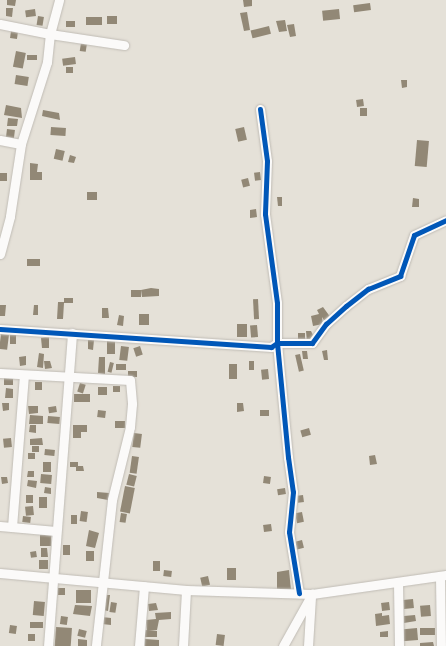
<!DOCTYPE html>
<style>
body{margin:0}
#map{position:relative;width:446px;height:646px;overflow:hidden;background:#e5e1d8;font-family:Manrope,sans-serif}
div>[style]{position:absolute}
.building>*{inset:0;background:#928876;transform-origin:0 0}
.roads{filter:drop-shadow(0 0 1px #c0bcb5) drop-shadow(0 0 1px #c0bcb5)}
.minor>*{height:9px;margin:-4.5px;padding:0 4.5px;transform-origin:4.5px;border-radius:4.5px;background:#fbfaf9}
.cycleway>*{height:5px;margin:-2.5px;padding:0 2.5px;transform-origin:2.5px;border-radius:2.5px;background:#0057b8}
span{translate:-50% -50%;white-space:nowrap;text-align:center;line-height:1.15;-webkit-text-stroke:5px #f9f0df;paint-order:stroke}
</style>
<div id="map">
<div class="building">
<div style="clip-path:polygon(7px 0,16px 0,15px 6px,7px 5px)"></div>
<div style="clip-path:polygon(243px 0,252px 0,252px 6px,244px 7px)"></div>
<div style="left:370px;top:3px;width:7px;height:17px;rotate:82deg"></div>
<div style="clip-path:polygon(6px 8px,13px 8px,12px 17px,6px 16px)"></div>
<div style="left:35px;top:9px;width:7px;height:10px;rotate:82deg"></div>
<div style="left:339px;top:9px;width:10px;height:17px;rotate:84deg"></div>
<div style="clip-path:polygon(247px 12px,250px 30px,244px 31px,240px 13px)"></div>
<div style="left:38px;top:16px;width:6px;height:9px;rotate:9deg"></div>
<div style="left:107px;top:16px;width:10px;height:8px"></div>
<div style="left:86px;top:17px;width:16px;height:8px"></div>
<div style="clip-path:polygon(285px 20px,287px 31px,279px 32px,276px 21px)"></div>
<div style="left:66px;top:21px;width:9px;height:6px"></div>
<div style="clip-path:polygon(294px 24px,296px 36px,290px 37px,287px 25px)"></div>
<div style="left:269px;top:26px;width:8px;height:19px;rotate:76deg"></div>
<div style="left:11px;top:31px;width:7px;height:7px;rotate:8deg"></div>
<div style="left:81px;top:43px;width:6px;height:8px;rotate:9deg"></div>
<div style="left:16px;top:51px;width:10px;height:16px;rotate:11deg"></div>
<div style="left:27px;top:55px;width:10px;height:5px"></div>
<div style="left:75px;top:57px;width:7px;height:13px;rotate:82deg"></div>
<div style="left:66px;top:67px;width:7px;height:6px"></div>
<div style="left:16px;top:75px;width:13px;height:9px;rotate:9deg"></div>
<div style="clip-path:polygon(401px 80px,407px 80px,407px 87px,402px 88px)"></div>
<div style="left:363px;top:99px;width:7px;height:7px;rotate:82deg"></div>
<div style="clip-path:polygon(6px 105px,21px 108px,22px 118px,4px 115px)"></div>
<div style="left:360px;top:108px;width:7px;height:8px"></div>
<div style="clip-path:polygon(43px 110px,59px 113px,60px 120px,42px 116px)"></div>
<div style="clip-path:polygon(8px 118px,18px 119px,17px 126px,7px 126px)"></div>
<div style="left:51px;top:127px;width:15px;height:8px;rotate:4deg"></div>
<div style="left:244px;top:127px;width:13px;height:9px;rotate:77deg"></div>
<div style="left:7px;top:129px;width:8px;height:8px;rotate:7deg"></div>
<div style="left:417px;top:140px;width:12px;height:26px;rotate:5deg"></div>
<div style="left:56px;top:149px;width:9px;height:10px;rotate:13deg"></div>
<div style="clip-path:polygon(70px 155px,76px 157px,74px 163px,68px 162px)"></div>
<div style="clip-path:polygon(30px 163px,38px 164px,37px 172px,42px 172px,42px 180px,30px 180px)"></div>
<div style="left:260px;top:172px;width:8px;height:6px;rotate:83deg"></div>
<div style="left:0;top:173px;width:7px;height:8px"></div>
<div style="left:248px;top:178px;width:8px;height:7px;rotate:76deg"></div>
<div style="left:87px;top:192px;width:10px;height:8px"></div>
<div style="clip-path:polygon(277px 197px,282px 197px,282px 206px,278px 206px)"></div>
<div style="clip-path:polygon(413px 198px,419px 199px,419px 207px,412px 207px)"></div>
<div style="clip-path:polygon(256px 209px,257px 217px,250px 218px,250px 210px)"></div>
<div style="left:40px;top:259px;width:7px;height:13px;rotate:90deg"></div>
<div style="clip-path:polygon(151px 288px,159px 289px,159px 296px,142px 297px,141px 290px)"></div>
<div style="left:131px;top:290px;width:10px;height:7px"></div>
<div style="clip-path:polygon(64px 298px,73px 298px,73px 303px,64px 303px,63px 319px,57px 319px,58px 302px,64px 302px)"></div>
<div style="left:258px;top:299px;width:20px;height:5px;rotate:87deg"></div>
<div style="clip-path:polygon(0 305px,6px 305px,5px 316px,0 316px)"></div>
<div style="clip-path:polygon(34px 305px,38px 305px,38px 315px,33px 315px)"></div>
<div style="clip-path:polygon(323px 307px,331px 318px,325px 322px,322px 317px,323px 324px,313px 326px,311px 316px,319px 314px,317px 310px)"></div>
<div style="clip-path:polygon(102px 308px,108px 308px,109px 318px,102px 318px)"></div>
<div style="left:139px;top:314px;width:10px;height:11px"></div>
<div style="clip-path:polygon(119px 315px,124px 316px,123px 326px,117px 325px)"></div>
<div style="left:237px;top:324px;width:10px;height:13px"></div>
<div style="left:257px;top:325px;width:12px;height:7px;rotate:85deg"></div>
<div style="clip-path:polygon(306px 331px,311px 331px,314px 337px,307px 342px)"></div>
<div style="left:298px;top:333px;width:7px;height:10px"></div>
<div style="left:1px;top:334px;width:8px;height:15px;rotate:7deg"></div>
<div style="left:10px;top:335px;width:6px;height:9px"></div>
<div style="clip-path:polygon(49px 337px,49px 348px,42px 348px,41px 338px)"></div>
<div style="clip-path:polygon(88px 340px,94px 340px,93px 350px,88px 349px)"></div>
<div style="left:107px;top:341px;width:8px;height:13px"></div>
<div style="left:121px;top:346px;width:8px;height:14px;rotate:7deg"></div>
<div style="left:140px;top:346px;width:9px;height:7px;rotate:72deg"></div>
<div style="clip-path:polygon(327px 350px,328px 360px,324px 360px,322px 351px)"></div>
<div style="clip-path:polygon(302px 351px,307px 351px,308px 359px,303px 359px)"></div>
<div style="clip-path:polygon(39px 353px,44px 354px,43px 368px,37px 367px)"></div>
<div style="left:300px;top:354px;width:17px;height:5px;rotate:77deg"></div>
<div style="clip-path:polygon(26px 356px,26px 365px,20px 366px,19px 357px)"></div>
<div style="clip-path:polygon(99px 357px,105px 357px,105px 374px,98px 373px)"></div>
<div style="clip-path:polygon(44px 361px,50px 361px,52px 368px,45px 369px)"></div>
<div style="left:249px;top:361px;width:5px;height:9px"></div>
<div style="left:110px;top:362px;width:4px;height:10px;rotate:14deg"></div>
<div style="left:116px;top:364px;width:10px;height:6px"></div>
<div style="left:229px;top:364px;width:8px;height:15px"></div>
<div style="left:268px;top:369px;width:10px;height:7px;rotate:84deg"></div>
<div style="left:128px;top:371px;width:9px;height:6px"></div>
<div style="left:13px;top:377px;width:8px;height:9px;rotate:90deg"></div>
<div style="left:35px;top:382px;width:7px;height:8px"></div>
<div style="left:80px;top:383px;width:6px;height:9px;rotate:18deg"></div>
<div style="left:113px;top:386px;width:7px;height:6px"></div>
<div style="left:98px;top:387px;width:9px;height:8px"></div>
<div style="clip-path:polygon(6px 388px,13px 389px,13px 398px,5px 398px)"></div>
<div style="left:74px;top:394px;width:16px;height:8px"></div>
<div style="clip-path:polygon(2px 403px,9px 403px,9px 410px,3px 411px)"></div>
<div style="clip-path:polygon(237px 403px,243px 403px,244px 411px,237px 412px)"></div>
<div style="clip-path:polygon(28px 406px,38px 406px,38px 413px,29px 414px)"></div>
<div style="left:56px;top:406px;width:6px;height:8px;rotate:81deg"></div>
<div style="left:98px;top:410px;width:8px;height:7px;rotate:7deg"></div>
<div style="left:260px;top:410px;width:9px;height:6px"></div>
<div style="clip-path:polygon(30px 415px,43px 416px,43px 424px,29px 424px)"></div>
<div style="left:48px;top:416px;width:12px;height:7px;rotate:5deg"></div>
<div style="left:115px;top:421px;width:10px;height:7px"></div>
<div style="clip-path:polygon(30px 425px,36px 425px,36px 433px,29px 432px)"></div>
<div style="clip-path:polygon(73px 425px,87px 425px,87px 432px,81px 432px,81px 438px,73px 438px)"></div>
<div style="left:309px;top:428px;width:7px;height:9px;rotate:74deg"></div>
<div style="left:134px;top:433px;width:8px;height:14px;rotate:7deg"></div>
<div style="left:11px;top:438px;width:9px;height:8px;rotate:84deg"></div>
<div style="clip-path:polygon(42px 438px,43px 445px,30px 445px,30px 439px)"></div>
<div style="left:32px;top:446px;width:7px;height:6px"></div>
<div style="left:45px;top:449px;width:10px;height:6px;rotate:6deg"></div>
<div style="left:28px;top:453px;width:7px;height:6px"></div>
<div style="clip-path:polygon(375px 455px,377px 464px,370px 465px,369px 456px)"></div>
<div style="left:132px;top:456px;width:7px;height:17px;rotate:8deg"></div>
<div style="left:43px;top:462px;width:8px;height:10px"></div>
<div style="clip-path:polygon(70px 462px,78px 462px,78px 466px,83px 466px,84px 471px,76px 471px,76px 467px,70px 467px)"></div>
<div style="clip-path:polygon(28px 471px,34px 471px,34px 477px,27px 477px)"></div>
<div style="left:41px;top:474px;width:11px;height:9px;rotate:5deg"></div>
<div style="left:129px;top:474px;width:8px;height:11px;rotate:14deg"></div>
<div style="left:264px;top:476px;width:7px;height:7px;rotate:8deg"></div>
<div style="clip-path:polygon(1px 477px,7px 477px,8px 483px,2px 484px)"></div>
<div style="clip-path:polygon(28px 480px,37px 481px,36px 488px,27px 486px)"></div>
<div style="left:125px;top:486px;width:10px;height:26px;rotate:11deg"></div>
<div style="clip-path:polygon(45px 487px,51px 488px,51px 494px,44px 493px)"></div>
<div style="left:285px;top:488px;width:6px;height:8px;rotate:81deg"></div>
<div style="clip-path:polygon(97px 492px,109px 493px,108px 500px,97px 498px)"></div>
<div style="left:26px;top:495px;width:7px;height:8px"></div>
<div style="left:303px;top:495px;width:7px;height:6px;rotate:82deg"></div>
<div style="left:39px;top:497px;width:8px;height:11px"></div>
<div style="left:33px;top:506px;width:9px;height:8px;rotate:84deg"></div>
<div style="left:81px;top:511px;width:7px;height:10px;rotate:8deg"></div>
<div style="left:302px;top:512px;width:10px;height:7px;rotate:79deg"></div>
<div style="left:121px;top:513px;width:6px;height:9px;rotate:9deg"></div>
<div style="left:71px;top:515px;width:6px;height:9px"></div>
<div style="left:23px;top:516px;width:8px;height:6px;rotate:7deg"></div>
<div style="left:271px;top:524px;width:7px;height:8px;rotate:82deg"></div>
<div style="clip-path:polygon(89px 530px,99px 533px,95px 548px,86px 546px)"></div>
<div style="left:40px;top:535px;width:11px;height:11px"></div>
<div style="left:302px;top:540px;width:8px;height:9px;rotate:76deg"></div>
<div style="left:63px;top:545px;width:7px;height:10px"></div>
<div style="clip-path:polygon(41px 548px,47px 548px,48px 557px,41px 557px)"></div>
<div style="left:36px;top:551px;width:6px;height:6px;rotate:81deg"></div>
<div style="left:86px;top:551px;width:8px;height:10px"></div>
<div style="left:39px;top:560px;width:9px;height:9px"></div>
<div style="left:153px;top:561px;width:7px;height:10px"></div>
<div style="left:227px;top:568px;width:9px;height:12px"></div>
<div style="left:164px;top:570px;width:8px;height:6px;rotate:7deg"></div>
<div style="clip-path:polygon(289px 570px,291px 590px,277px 591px,277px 572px)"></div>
<div style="left:208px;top:576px;width:9px;height:8px;rotate:77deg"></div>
<div style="left:58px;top:588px;width:7px;height:7px"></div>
<div style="left:76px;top:590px;width:15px;height:13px"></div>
<div style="clip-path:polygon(104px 595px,110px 595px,108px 611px,103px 610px)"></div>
<div style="left:413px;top:599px;width:9px;height:10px;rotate:84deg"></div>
<div style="left:34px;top:601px;width:11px;height:14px;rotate:5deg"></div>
<div style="left:111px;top:602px;width:6px;height:10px;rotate:9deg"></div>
<div style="left:389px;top:602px;width:8px;height:8px;rotate:83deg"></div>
<div style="clip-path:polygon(156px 603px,158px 610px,149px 611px,148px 604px)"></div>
<div style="clip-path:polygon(75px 605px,92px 606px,90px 616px,73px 614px)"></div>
<div style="left:430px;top:605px;width:11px;height:10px;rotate:85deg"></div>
<div style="clip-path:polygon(171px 612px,171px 619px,159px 620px,157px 630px,147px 631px,146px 620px,156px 619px,155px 613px)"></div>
<div style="clip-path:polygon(382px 613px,382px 616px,389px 615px,390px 624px,376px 626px,375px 614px)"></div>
<div style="clip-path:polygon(415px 615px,416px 621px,404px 623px,404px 616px)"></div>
<div style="left:61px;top:616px;width:7px;height:8px;rotate:8deg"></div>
<div style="clip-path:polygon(102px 617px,111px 618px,111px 625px,102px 624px)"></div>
<div style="left:30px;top:622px;width:13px;height:6px"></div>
<div style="left:10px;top:625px;width:7px;height:8px;rotate:8deg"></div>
<div style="left:56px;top:627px;width:16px;height:19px;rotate:4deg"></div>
<div style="left:417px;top:628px;width:12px;height:16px;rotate:85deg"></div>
<div style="left:435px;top:628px;width:7px;height:15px;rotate:90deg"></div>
<div style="left:79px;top:629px;width:8px;height:7px;rotate:14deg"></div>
<div style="clip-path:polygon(145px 630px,157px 631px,157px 637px,145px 637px)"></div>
<div style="clip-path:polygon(388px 631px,388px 637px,380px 637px,380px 632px)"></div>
<div style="left:28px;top:634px;width:7px;height:7px"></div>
<div style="left:217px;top:634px;width:8px;height:11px;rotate:7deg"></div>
<div style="clip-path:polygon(78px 639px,87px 640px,87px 646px,78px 646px)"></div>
<div style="clip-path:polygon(145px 639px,159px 640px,159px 646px,145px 646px)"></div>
<div style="clip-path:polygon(433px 642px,434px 646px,420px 646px,420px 643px)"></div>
</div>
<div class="roads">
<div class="minor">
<div style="left:0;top:24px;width:51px;rotate:11.3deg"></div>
<div style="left:50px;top:34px;width:75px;rotate:8.5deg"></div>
<div style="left:260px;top:109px;width:52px;rotate:82.3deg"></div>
<div style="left:267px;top:161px;width:53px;rotate:92.2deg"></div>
<div style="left:265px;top:214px;width:90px;rotate:82.3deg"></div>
<div style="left:277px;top:303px;width:40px;rotate:90deg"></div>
<div style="left:277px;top:343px;width:115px;rotate:84.5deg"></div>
<div style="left:288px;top:457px;width:35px;rotate:82deg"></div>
<div style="left:293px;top:492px;width:40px;rotate:95.7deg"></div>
<div style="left:289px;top:532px;width:62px;rotate:80.7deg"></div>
<div style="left:0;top:140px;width:21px;rotate:11deg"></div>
<div style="left:0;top:254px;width:39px;rotate:-75deg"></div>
<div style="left:10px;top:216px;width:73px;rotate:-81.3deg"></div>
<div style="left:21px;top:144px;width:86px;rotate:-72.4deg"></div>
<div style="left:47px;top:62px;width:28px;rotate:-84deg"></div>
<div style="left:50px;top:34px;width:35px;rotate:-75deg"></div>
<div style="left:0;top:329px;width:272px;rotate:3.8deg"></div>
<div style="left:271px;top:347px;width:7px;rotate:-34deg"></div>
<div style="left:277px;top:343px;width:35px"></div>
<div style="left:312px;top:343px;width:24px;rotate:-54deg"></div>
<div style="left:326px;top:324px;width:27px;rotate:-42deg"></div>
<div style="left:346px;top:306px;width:28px;rotate:-38deg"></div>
<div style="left:368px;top:289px;width:35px;rotate:-22deg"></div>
<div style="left:400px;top:276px;width:43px;rotate:-71.1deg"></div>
<div style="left:414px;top:235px;width:35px;rotate:-25deg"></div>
<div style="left:0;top:373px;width:130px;rotate:3.1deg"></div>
<div style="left:130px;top:380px;width:24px;rotate:85deg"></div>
<div style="left:132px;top:404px;width:23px;rotate:95deg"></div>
<div style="left:130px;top:427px;width:75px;rotate:103.9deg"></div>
<div style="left:112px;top:500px;width:147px;rotate:96.3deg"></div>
<div style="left:0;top:526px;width:56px;rotate:5.1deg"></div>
<div style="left:12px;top:527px;width:152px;rotate:-85.5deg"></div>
<div style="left:0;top:573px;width:187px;rotate:5.2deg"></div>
<div style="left:186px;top:590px;width:126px;rotate:1.8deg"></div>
<div style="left:312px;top:594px;width:135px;rotate:-8.1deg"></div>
<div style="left:440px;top:576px;width:70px;rotate:89.2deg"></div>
<div style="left:398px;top:583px;width:63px;rotate:89.1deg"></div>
<div style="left:48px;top:646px;width:314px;rotate:-85.6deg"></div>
<div style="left:139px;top:646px;width:60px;rotate:-85.2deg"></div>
<div style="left:183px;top:646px;width:56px;rotate:-86.9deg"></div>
<div style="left:283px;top:646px;width:60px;rotate:-60.9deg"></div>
<div style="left:308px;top:646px;width:49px;rotate:-86.5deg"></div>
</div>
</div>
<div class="cycleway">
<div style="left:260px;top:109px;width:52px;rotate:82.3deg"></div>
<div style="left:267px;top:161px;width:53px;rotate:92.2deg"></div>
<div style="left:265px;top:214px;width:90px;rotate:82.3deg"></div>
<div style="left:277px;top:303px;width:40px;rotate:90deg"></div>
<div style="left:277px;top:343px;width:115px;rotate:84.5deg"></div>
<div style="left:288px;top:457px;width:35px;rotate:82deg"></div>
<div style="left:293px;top:492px;width:40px;rotate:95.7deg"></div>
<div style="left:289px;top:532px;width:62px;rotate:80.7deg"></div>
<div style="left:0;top:329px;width:272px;rotate:3.8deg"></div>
<div style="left:271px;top:347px;width:7px;rotate:-34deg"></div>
<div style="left:277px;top:343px;width:35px"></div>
<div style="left:312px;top:343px;width:24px;rotate:-54deg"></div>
<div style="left:326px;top:324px;width:27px;rotate:-42deg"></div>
<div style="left:346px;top:306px;width:28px;rotate:-38deg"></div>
<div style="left:368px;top:289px;width:35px;rotate:-22deg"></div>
<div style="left:400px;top:276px;width:43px;rotate:-71.1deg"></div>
<div style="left:414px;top:235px;width:35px;rotate:-25deg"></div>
</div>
</div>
